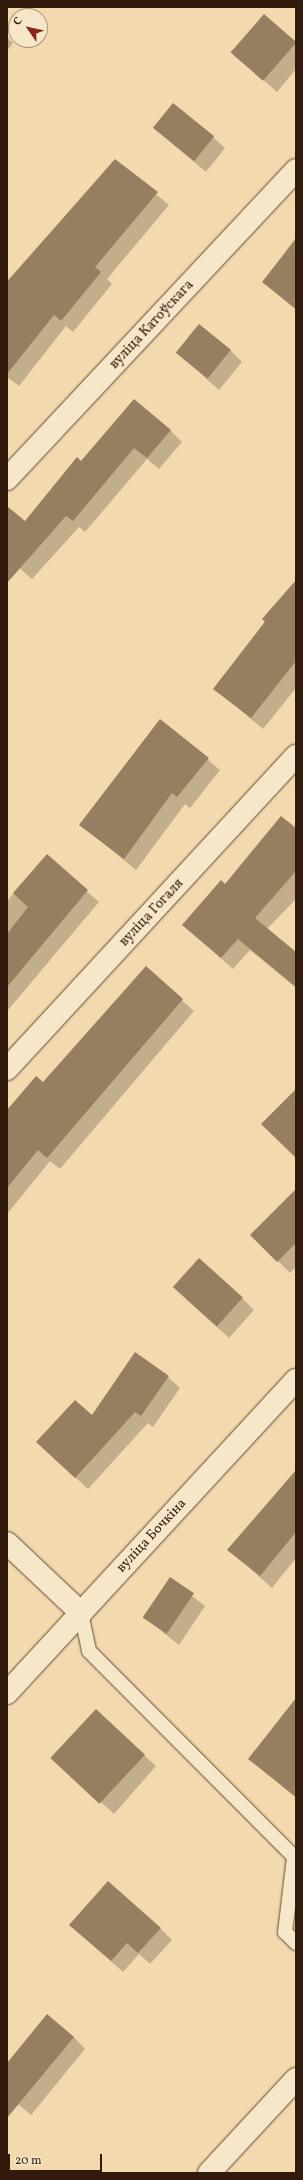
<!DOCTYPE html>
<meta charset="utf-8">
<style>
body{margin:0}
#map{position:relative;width:303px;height:2180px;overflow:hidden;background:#f3daae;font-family:Vollkorn,serif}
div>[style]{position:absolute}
.shadow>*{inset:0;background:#0003}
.building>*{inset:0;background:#967e60;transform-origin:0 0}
.roads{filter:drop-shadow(0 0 1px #624a34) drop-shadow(0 0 1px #624a34)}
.service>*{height:14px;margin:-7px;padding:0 7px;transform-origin:7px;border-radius:7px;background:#f7e7ca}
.minor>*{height:22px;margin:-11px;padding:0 11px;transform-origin:11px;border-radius:11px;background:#f7e7ca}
.tertiary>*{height:22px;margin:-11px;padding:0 11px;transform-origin:11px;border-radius:11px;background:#f7e7ca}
.secondary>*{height:22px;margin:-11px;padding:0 11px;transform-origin:11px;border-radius:11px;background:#f7e7ca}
span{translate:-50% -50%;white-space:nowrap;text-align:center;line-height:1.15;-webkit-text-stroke:3px #f7e7ca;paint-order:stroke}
.street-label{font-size:14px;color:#321a0c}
.frame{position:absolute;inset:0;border:8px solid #321a0c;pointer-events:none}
.north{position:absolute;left:8px;top:8px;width:40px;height:40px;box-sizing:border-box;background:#f7e7ca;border:1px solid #a8957e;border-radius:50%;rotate:304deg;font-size:11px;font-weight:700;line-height:16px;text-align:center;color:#321a0c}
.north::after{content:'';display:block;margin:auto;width:14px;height:18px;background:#8f2418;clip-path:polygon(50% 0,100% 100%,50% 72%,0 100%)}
.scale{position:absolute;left:8px;top:2154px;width:94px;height:18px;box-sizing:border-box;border:2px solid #321a0c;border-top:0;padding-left:5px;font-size:12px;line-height:14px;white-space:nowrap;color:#321a0c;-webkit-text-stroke:3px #f7e7ca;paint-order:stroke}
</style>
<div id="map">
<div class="shadow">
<div style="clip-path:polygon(264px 16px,296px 43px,296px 69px,277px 92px,233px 53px)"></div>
<div style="clip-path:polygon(7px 37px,13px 43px,7px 51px)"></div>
<div style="clip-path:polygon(154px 128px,213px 137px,225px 148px,206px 172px)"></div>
<div style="clip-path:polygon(115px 160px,169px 205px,107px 279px,112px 284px,73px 332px,66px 326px,19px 386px,7px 377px,7px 281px)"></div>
<div style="clip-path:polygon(296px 237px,296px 310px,263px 282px)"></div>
<div style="clip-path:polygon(230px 350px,242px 362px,219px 390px,176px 352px)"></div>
<div style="clip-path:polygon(170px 430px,182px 442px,159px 469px,147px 459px,85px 532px,79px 527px,32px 579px,7px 557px,7px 526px,25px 523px,82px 462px)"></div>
<div style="clip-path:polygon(296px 581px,296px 688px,263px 729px,214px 688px)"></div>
<div style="clip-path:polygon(160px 720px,220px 770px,190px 808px,185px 804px,136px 870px,81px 825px)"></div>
<div style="clip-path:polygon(296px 829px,296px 899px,267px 929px,296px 953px,296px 988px,250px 950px,233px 969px,183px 925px)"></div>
<div style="clip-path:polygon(47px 856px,99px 902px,8px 1010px,7px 901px)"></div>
<div style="clip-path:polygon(146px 968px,194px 1011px,60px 1169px,50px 1161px,7px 1214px,7px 1111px,43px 1084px)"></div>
<div style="clip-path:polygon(296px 1212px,296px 1267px,290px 1273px,252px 1235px)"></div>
<div style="clip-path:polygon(242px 1298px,254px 1310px,229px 1338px,186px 1299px)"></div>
<div style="clip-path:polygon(168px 1377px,180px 1388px,153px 1427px,148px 1423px,88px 1489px,37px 1442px)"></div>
<div style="clip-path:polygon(296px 1471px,296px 1558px,272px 1588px,228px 1549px)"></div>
<div style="clip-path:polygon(170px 1579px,205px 1606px,179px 1645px,145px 1618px)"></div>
<div style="clip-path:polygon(296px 1700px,296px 1798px,250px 1759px)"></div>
<div style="clip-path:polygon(96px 1711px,156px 1766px,114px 1814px,65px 1770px)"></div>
<div style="clip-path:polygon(71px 1925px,160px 1928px,172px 1940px,150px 1964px,139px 1954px,123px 1972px)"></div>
<div style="clip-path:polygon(74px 2037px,85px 2049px,31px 2115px,7px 2095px,7px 2064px)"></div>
</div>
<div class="building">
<div style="left:264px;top:14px;width:43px;height:51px;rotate:41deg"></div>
<div style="left:173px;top:103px;width:53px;height:32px;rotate:39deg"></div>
<div style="clip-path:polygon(115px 159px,158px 192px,95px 267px,101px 272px,61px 321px,54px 315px,7px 374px,7px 282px)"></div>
<div style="clip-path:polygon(296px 239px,296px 309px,262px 282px)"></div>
<div style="left:199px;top:324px;width:41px;height:37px;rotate:39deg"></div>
<div style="clip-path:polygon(134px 399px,171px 430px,147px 458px,134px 448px,73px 521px,66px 516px,7px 583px,7px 506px,25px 521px,77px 457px,81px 461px)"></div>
<div style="clip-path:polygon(296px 580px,296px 661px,251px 718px,213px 689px,265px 622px,262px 619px)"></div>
<div style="clip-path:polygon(160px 719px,209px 758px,177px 797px,172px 793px,124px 859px,79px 825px)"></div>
<div style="clip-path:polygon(281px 816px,296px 828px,296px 871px,255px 918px,296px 952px,296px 987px,238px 939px,221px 958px,182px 925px,221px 880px,225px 884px)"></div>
<div style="clip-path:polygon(47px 854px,88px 890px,7px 987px,7px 934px,28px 907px,13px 893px)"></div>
<div style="clip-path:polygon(146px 966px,183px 999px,47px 1158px,38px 1150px,7px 1188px,7px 1110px,36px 1076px,43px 1082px)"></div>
<div style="clip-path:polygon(296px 1089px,296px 1158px,261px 1124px)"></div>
<div style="clip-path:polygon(296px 1189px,296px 1243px,277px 1262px,250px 1235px)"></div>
<div style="left:199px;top:1258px;width:59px;height:39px;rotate:42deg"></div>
<div style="clip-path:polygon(135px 1352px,169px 1376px,141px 1416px,135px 1412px,75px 1478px,36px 1442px,75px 1400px,92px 1415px)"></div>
<div style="clip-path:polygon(296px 1470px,296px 1532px,260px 1576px,227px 1550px)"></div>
<div style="left:170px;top:1577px;width:29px;height:49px;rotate:34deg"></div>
<div style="clip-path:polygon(296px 1698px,296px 1797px,248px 1759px)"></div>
<div style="left:96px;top:1709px;width:67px;height:67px;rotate:43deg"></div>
<div style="clip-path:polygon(108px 1881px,161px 1928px,138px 1953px,127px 1943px,111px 1961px,69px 1925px)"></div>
<div style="clip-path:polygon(47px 2014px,74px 2037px,7px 2118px,7px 2063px)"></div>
</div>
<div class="roads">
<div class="service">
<div style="left:81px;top:1613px;width:39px;rotate:78deg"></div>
<div style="left:89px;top:1651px;width:291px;rotate:45.1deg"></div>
<div style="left:294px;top:1857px;width:76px;rotate:96.8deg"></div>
<div style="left:285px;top:1932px;width:16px;rotate:45deg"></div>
</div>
<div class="minor">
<div style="left:7px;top:1069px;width:426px;rotate:-47.3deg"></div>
<div style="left:7px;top:1543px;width:102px;rotate:43.4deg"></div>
<div style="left:209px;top:2173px;width:128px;rotate:-47.2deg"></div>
</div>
<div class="tertiary">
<div style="left:7px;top:479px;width:423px;rotate:-46.9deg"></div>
</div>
<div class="secondary">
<div style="left:7px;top:1693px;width:426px;rotate:-47.3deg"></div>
</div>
</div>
<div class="street-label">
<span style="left:152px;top:325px;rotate:-47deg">вуліца Катоўскага</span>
<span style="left:152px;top:913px;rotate:-47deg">вуліца Гогаля</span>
<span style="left:152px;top:1536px;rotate:-47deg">вуліца Бочкіна</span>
</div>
<div class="frame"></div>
<div class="north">С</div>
<div class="scale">20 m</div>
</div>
